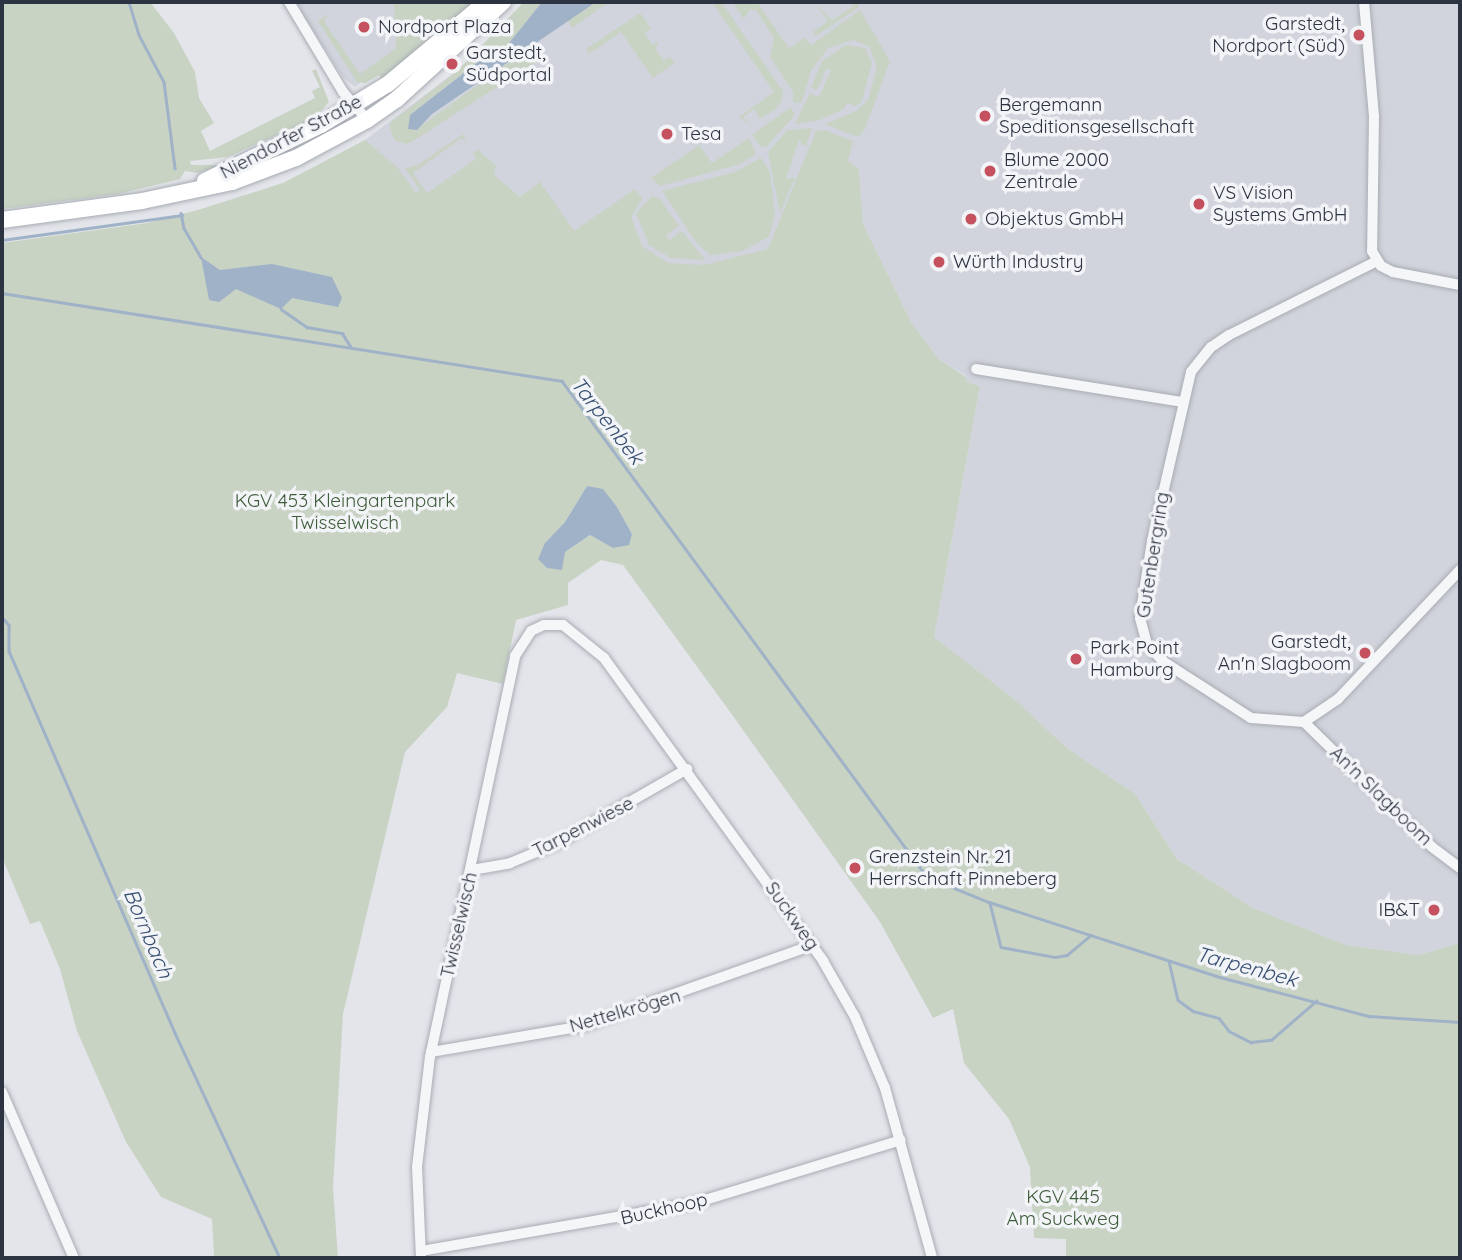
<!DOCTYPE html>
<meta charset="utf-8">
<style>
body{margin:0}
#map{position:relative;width:1462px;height:1260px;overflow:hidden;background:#e3e5ea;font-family:Quicksand,sans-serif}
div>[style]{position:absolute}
.built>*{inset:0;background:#d1d4dc}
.green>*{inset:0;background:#c8d3c4}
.water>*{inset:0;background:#a0b2c7}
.stream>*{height:2.5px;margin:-1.25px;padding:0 1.25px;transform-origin:1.25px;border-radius:1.25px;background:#a0b2c7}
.roads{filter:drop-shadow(0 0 2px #a8acb4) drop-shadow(0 0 2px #a8acb4)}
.minor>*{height:10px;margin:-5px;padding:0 5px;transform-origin:5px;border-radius:5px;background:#f5f6f8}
.secondary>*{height:16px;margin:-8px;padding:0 8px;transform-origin:8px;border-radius:8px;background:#fff}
.dots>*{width:19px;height:19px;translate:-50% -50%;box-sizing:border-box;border:4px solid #f2f4f7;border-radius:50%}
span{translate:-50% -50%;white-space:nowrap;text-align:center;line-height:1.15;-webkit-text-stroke:7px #f2f4f7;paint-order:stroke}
.poi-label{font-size:19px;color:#2c3341}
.right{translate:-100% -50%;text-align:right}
.left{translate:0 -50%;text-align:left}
.street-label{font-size:19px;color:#2c3341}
.park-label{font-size:19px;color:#3f5c3a}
.water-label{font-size:21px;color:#385072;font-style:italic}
.frame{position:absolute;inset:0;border:4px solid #2c3341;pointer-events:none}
</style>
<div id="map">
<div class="built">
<div style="clip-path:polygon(295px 2px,405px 2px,403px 51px,355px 87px,343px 77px)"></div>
<div style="clip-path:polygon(524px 2px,1460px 2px,1460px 943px,1418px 955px,1345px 945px,1253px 908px,1177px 859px,1135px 794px,1067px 748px,1013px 698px,934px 637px,980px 386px,965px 382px,966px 376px,939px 359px,912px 324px,863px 224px,859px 169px,780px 247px,712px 275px,418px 206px,365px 140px,458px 70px)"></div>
</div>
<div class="green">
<div style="clip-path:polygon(2px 2px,150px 2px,174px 33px,195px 72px,199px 98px,214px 123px,201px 131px,210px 151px,315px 98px,312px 91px,320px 87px,312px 71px,316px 69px,329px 102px,316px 117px,228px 157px,190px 161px,191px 165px,221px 165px,198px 173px,185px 171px,180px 179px,118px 194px,2px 209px)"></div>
<div style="clip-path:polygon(394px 2px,474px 2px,382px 79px,379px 75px,365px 83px,357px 82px,318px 21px,328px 14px,324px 22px,360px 74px,396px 48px)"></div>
<div style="clip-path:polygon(524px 2px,542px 2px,502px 52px,478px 62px,410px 115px,421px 126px,530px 47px,539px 60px,413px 141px,406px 144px,394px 140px,389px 124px,458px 70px)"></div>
<div style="clip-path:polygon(596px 2px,609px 2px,572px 28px,568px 21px)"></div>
<div style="clip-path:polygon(712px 2px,721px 2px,783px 91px,782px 101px,774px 110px,760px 119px,754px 109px,743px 117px,751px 125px,739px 117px,774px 92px)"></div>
<div style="clip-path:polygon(732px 2px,757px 2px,789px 48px,804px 38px,811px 45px,860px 10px,890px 61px,865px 129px,858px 137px,825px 124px,856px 111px,868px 100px,877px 67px,869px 46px,853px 40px,828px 48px,811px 71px,802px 102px,793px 103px,793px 92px,770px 57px,774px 38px,756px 10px,750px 9px,744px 19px)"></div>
<div style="clip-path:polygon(814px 2px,832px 21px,853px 6px,851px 2px,858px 2px,859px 7px,816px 36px,813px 32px,828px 21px)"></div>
<div style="clip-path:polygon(640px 13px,651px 28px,644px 33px,653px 45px,659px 41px,655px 49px,664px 61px,670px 57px,674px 63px,653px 78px,621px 32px,589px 54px,586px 49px)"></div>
<div style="clip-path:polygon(846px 45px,865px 48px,872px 62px,862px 101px,856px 106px,847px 103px,844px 109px,820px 120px,795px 124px,810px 93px,819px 97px,831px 70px,827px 68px,817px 90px,811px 88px,822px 61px)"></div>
<div style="clip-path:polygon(791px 107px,795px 115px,766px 147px,761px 147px,752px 135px)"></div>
<div style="clip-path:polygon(812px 128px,806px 147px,799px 140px,786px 179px,795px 178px,780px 213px,768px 152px,788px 130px)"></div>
<div style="clip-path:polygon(evenodd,825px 130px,853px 141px,848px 161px,859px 169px,863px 224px,912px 324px,939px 359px,966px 377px,966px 382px,980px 386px,934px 637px,1013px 698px,1067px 748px,1135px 794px,1177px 859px,1253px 908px,1346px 945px,1418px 955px,1460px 943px,1460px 1258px,1066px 1258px,1066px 1239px,1034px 1238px,1030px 1167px,1009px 1119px,964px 1063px,953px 1009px,933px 1018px,880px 922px,733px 716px,623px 565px,601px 560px,568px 583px,568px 605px,516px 620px,503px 684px,457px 673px,447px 707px,405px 752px,343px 1014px,333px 1187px,338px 1258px,197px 1258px,214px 1256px,212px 1219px,161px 1197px,126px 1142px,77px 1031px,60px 969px,40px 921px,30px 924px,2px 857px,2px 243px,147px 223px,198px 210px,283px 183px,365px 140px,398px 168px,416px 193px,420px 190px,405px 168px,418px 165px,463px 134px,467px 144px,462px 138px,413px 173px,427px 193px,476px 159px,473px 153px,478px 150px,496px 166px,494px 175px,520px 197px,540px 182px,574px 231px,635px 189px,642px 198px,631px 217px,642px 246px,668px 263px,704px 265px,768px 249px,816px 131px,825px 130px,587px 486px,617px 507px,632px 534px,613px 548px,590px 535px,565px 552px,545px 543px,565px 522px,587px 486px)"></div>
<div style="clip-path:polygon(749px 138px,756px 154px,740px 164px,660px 186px,651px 178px,699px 145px,712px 163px)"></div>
<div style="clip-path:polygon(761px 158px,770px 172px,775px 213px,769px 237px,742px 251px,710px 255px,696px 242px,662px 191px,735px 172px)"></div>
<div style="clip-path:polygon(652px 196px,659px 198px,679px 226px,666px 235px,669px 240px,682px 231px,705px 260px,671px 258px,649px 245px,636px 213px)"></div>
</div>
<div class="water">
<div style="clip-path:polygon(542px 2px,596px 2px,432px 114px,417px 130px,408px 129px,410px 115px,478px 62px,502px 52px)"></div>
<div style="clip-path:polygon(201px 257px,220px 270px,272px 264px,332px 277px,342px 298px,338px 307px,292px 298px,281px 309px,236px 289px,219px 302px,209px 300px)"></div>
<div style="clip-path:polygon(587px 486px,603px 489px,617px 507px,632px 534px,629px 545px,613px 548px,590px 535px,565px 552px,562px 570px,547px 568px,538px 559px,545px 543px,565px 522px)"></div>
</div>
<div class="stream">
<div style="left:129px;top:2px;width:34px;rotate:73deg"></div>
<div style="left:139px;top:35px;width:53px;rotate:62deg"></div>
<div style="left:164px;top:82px;width:87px;rotate:82.7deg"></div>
<div style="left:181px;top:213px;width:15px;rotate:79deg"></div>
<div style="left:184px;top:228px;width:34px;rotate:60deg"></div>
<div style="left:2px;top:240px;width:182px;rotate:-7.9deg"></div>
<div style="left:2px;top:293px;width:567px;rotate:8.93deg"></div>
<div style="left:562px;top:381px;width:616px;rotate:53.65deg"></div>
<div style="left:927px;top:877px;width:67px;rotate:22deg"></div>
<div style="left:989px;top:902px;width:243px;rotate:18deg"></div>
<div style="left:1220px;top:977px;width:154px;rotate:14.7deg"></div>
<div style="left:1369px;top:1016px;width:91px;rotate:3.8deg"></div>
<div style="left:281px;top:309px;width:32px;rotate:35deg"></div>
<div style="left:307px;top:327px;width:36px;rotate:10deg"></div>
<div style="left:342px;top:333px;width:17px;rotate:57deg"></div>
<div style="left:2px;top:617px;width:11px;rotate:49deg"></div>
<div style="left:9px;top:625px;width:26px;rotate:90deg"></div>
<div style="left:9px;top:651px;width:417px;rotate:66.5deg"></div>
<div style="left:175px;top:1033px;width:248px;rotate:65deg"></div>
<div style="left:990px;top:903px;width:45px;rotate:76deg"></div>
<div style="left:1001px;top:947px;width:55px;rotate:10.5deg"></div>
<div style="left:1055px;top:957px;width:12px;rotate:-9deg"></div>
<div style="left:1067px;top:955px;width:31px;rotate:-40deg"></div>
<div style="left:1169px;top:961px;width:40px;rotate:77deg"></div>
<div style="left:1178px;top:1000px;width:19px;rotate:36deg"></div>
<div style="left:1193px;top:1011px;width:27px;rotate:15deg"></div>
<div style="left:1219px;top:1018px;width:16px;rotate:52deg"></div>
<div style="left:1229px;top:1031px;width:25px;rotate:27deg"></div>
<div style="left:1251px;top:1042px;width:20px;rotate:-6deg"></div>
<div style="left:1271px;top:1040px;width:60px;rotate:-40.9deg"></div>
</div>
<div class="roads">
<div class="minor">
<div style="left:289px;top:2px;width:105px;rotate:59deg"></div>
<div style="left:343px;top:92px;width:37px;rotate:49deg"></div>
<div style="left:1364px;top:2px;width:114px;rotate:85deg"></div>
<div style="left:1374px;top:116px;width:135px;rotate:90.8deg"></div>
<div style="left:1372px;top:251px;width:17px;rotate:59deg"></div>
<div style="left:1381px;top:266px;width:13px;rotate:27deg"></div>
<div style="left:1393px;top:272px;width:68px;rotate:11deg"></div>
<div style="left:1377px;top:261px;width:165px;rotate:153.4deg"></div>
<div style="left:1229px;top:335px;width:22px;rotate:146deg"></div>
<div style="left:1211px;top:347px;width:32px;rotate:129deg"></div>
<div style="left:1191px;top:372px;width:173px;rotate:103deg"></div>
<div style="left:1152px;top:541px;width:78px;rotate:98.9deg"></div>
<div style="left:1140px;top:618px;width:27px;rotate:75deg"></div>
<div style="left:1147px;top:644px;width:25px;rotate:47deg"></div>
<div style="left:1164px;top:662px;width:103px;rotate:32.8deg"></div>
<div style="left:1251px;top:718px;width:53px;rotate:4.3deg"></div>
<div style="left:1304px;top:722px;width:41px;rotate:-34.1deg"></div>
<div style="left:1338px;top:699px;width:178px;rotate:-46.6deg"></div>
<div style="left:976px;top:369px;width:208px;rotate:9.1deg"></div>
<div style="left:1304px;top:722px;width:179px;rotate:44.3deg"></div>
<div style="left:1432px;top:847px;width:35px;rotate:37deg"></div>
<div style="left:472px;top:870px;width:39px;rotate:-10deg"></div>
<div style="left:510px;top:863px;width:52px;rotate:-22.6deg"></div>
<div style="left:558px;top:843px;width:149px;rotate:-29.8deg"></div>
<div style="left:431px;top:1052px;width:154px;rotate:-9.7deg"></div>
<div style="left:583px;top:1026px;width:244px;rotate:-19.4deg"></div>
<div style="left:2px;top:1092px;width:181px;rotate:66.6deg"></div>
<div style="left:421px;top:1251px;width:278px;rotate:-9.9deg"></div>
<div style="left:695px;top:1203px;width:215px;rotate:-17deg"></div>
<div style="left:421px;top:1258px;width:91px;rotate:-92.5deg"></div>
<div style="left:417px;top:1167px;width:111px;rotate:-83.3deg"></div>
<div style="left:430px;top:1057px;width:410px;rotate:-78deg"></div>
<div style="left:515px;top:656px;width:30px;rotate:-57deg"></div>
<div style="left:531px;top:631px;width:14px;rotate:-25deg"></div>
<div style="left:544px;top:625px;width:19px"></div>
<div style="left:563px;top:625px;width:53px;rotate:38.8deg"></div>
<div style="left:604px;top:658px;width:374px;rotate:54.1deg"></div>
<div style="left:823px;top:961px;width:64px;rotate:60.3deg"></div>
<div style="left:855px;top:1017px;width:77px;rotate:67.1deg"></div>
<div style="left:885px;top:1088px;width:176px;rotate:74.5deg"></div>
</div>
<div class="secondary">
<div style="left:205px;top:181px;width:129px;rotate:-25.8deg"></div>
<div style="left:321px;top:125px;width:79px;rotate:-31.5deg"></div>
<div style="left:388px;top:84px;width:128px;rotate:-39.9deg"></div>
<div style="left:2px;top:220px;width:141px;rotate:-7.7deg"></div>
<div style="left:142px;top:201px;width:92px;rotate:-11.9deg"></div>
<div style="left:232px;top:182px;width:68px;rotate:-20.6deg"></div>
<div style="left:296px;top:158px;width:81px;rotate:-28.2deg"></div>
<div style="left:367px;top:120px;width:37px;rotate:-35deg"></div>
<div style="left:397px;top:99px;width:144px;rotate:-42.5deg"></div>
</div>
</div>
<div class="dots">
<div style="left:364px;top:27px;background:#c6515e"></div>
<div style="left:1359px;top:35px;background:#c6515e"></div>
<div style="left:452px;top:64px;background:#c6515e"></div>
<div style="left:985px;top:116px;background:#c6515e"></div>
<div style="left:667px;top:134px;background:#c6515e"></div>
<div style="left:990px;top:171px;background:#c6515e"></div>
<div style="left:1199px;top:204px;background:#c6515e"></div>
<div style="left:971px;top:219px;background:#c6515e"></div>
<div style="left:939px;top:262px;background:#c6515e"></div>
<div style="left:1365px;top:653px;background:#c6515e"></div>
<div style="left:1076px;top:659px;background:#c6515e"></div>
<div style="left:855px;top:868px;background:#c6515e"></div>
<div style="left:1434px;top:910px;background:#c6515e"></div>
</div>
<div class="poi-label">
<span class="right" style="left:1345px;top:35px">Garstedt,<br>Nordport (Süd)</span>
<span class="left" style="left:378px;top:27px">Nordport Plaza</span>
<span class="left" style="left:466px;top:64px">Garstedt,<br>Südportal</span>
<span class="left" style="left:999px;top:116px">Bergemann<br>Speditionsgesellschaft</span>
<span class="left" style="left:681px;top:134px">Tesa</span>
<span class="left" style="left:1004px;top:171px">Blume 2000<br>Zentrale</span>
<span class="left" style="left:1213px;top:204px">VS Vision<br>Systems GmbH</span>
<span class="left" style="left:985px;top:219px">Objektus GmbH</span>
<span class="left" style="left:953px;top:262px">Würth Industry</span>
<span class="right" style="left:1351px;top:653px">Garstedt,<br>An'n Slagboom</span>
<span class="left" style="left:1090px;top:659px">Park Point<br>Hamburg</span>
<span class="left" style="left:869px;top:868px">Grenzstein Nr. 21<br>Herrschaft Pinneberg</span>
<span class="right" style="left:1420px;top:910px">IB&amp;T</span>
</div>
<div class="street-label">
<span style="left:291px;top:137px;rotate:-28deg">Niendorfer Straße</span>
<span style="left:1153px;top:555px;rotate:-81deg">Gutenbergring</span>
<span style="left:1381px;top:796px;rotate:44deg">An'n Slagboom</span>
<span style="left:583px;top:827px;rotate:-27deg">Tarpenwiese</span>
<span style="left:792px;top:916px;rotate:55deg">Suckweg</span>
<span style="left:459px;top:925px;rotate:-77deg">Twisselwisch</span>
<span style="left:625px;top:1011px;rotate:-16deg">Nettelkrögen</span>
<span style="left:664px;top:1209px;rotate:-13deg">Buckhoop</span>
</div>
<div class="park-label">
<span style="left:345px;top:512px">KGV 453 Kleingartenpark<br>Twisselwisch</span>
<span style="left:1063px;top:1208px">KGV 445<br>Am Suckweg</span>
</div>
<div class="water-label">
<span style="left:608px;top:420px;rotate:52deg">Tarpenbek</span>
<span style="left:149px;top:933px;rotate:67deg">Bornbach</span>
<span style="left:1247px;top:966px;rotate:15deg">Tarpenbek</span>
</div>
<div class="frame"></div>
</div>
